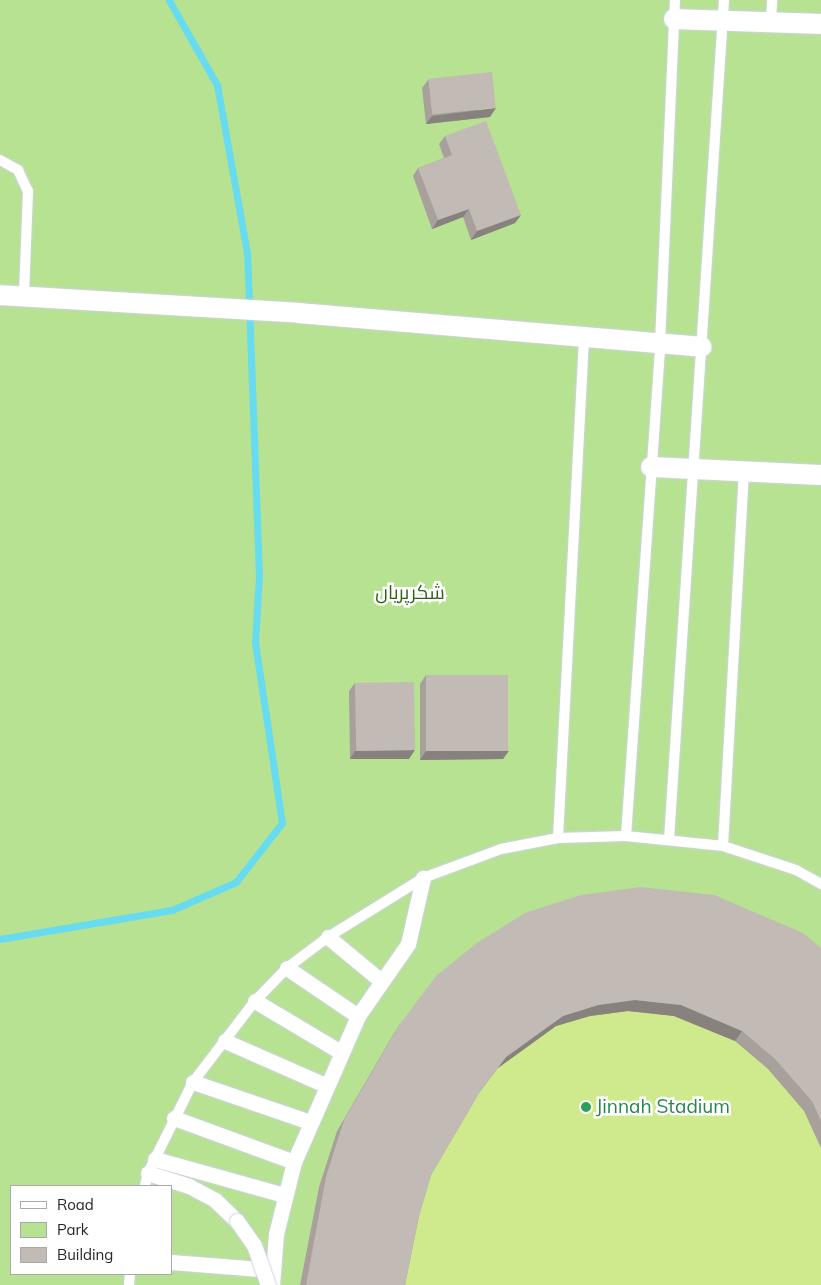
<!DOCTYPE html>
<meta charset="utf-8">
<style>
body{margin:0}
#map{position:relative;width:821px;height:1285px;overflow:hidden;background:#eae0d7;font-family:Mulish,Cairo,sans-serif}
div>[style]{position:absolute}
.green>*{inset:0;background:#b7e292}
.pitch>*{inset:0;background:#ceea8d}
.stream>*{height:7px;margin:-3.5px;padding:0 3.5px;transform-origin:3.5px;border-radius:3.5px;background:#67dbef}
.roads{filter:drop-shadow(0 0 1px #cdd3e0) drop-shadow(0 0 1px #cdd3e0)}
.service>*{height:10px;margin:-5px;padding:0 5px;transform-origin:5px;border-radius:5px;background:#fff}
.pedestrian>*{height:15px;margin:-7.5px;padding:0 7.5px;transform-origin:7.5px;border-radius:7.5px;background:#fff}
.minor>*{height:20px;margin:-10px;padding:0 10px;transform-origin:10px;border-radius:10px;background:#fff}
.bridges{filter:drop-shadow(0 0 1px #cdd3e0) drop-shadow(0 0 1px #cdd3e0)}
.pedestrian-bridge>*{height:15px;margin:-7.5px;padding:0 7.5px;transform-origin:7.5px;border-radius:7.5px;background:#fff}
.wall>*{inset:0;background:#a7a09b}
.shaded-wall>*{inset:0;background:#88827e}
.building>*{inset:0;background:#c2bab4;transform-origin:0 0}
.dots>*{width:14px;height:14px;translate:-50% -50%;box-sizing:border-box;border:2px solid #fff;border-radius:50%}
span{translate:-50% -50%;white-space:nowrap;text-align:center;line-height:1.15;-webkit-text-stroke:5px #fff;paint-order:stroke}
.park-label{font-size:19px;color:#306218}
.leisure-label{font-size:19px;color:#27864d}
.left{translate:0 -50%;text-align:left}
.legend{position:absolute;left:10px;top:1185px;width:162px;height:90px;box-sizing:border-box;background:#fff;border:1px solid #a9a9a9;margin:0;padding:6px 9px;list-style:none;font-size:15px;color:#272727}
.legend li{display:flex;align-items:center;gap:10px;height:25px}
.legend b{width:25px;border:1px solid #a9a9a9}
</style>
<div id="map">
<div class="green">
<div style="clip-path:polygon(evenodd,0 0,821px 0,821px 1285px,0 1285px,0 0,11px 1186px,171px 1186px,171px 1274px,11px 1274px,11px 1186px)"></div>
</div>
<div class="pitch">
<div style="clip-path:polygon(821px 965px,821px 1285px,300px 1285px,319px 1187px,337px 1131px,393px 1035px,429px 987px)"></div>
</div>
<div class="stream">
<div style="left:0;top:939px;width:174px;rotate:-9.6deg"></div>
<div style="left:172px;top:910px;width:70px;rotate:-23.6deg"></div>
<div style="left:236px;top:882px;width:75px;rotate:-52.1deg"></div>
<div style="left:282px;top:823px;width:183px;rotate:-98.5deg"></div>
<div style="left:255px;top:642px;width:66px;rotate:-86.5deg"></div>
<div style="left:259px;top:576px;width:323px;rotate:-92.1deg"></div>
<div style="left:247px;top:253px;width:171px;rotate:-100.1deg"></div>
<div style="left:217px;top:85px;width:98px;rotate:-119.5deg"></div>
</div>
<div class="roads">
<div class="service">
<div style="left:771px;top:22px;width:22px;rotate:-87deg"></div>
<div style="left:0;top:160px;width:21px;rotate:29deg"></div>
<div style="left:18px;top:170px;width:23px;rotate:65deg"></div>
<div style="left:28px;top:191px;width:105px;rotate:92.2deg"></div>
<div style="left:626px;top:836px;width:493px;rotate:-86deg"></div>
<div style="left:660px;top:344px;width:344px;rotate:-87.5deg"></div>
<div style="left:558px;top:838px;width:501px;rotate:-87.02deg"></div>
<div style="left:669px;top:839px;width:841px;rotate:-86.25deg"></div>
<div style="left:723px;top:846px;width:375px;rotate:-86.8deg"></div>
<div style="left:145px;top:1186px;width:13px;rotate:-77deg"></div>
<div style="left:148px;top:1173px;width:102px;rotate:-63.7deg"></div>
<div style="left:193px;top:1082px;width:102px;rotate:-52.6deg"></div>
<div style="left:255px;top:1001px;width:46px;rotate:-45.9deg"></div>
<div style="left:287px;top:968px;width:51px;rotate:-37.1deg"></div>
<div style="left:328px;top:937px;width:112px;rotate:-31.8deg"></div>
<div style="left:423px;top:878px;width:83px;rotate:-20.4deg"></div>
<div style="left:501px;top:849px;width:58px;rotate:-10.9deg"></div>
<div style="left:558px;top:838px;width:68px;rotate:-1.7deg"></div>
<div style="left:626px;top:836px;width:98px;rotate:5.9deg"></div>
<div style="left:723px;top:846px;width:77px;rotate:18.2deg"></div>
<div style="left:796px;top:870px;width:29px;rotate:29deg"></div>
<div style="left:129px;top:1285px;width:11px;rotate:-85deg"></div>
</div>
<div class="pedestrian">
<div style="left:328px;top:937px;width:67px;rotate:39.6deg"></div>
<div style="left:287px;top:968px;width:86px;rotate:34.1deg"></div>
<div style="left:255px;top:1001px;width:98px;rotate:30.8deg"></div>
<div style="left:225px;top:1041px;width:109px;rotate:23.7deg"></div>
<div style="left:193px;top:1082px;width:124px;rotate:18.9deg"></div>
<div style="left:174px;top:1118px;width:128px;rotate:20.1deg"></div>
<div style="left:155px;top:1159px;width:134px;rotate:15.6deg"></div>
<div style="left:148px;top:1173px;width:43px;rotate:17.6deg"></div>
<div style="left:189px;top:1186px;width:30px;rotate:28deg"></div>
<div style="left:215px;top:1200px;width:30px;rotate:44deg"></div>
<div style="left:171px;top:1262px;width:102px;rotate:4.5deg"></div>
<div style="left:272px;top:1285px;width:51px;rotate:-85.5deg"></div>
<div style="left:276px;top:1234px;width:74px;rotate:-76deg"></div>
<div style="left:294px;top:1162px;width:159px;rotate:-66.3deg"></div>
<div style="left:358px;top:1016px;width:88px;rotate:-55.2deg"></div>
<div style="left:408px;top:944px;width:68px;rotate:-77.2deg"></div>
</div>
<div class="minor">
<div style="left:674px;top:19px;width:147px;rotate:1.9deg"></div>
<div style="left:0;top:295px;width:300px;rotate:3.4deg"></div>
<div style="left:299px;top:313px;width:404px;rotate:4.8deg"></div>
<div style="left:651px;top:467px;width:170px;rotate:2.7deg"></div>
</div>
</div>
<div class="bridges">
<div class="pedestrian-bridge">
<div style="left:237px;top:1221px;width:29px;rotate:55deg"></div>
<div style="left:254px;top:1245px;width:42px;rotate:70.7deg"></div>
</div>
</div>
<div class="wall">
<div style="clip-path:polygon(428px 80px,490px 117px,426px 124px,422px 88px)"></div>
<div style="clip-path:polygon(445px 136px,521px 215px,515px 223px,471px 240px,463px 217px,432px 229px,413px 176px,418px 168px,444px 158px,439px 144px)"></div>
<div style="clip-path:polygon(426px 675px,503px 759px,420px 760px,420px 684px)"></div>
<div style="clip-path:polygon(355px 683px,409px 759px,350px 759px,349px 691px)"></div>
<div style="clip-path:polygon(821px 948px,821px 1148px,804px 1111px,768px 1069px,735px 1041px,674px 1016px,628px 1011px,590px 1016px,556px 1026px,498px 1068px,479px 1093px,431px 1175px,419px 1216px,405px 1285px,300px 1285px,319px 1187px,337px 1131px,393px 1035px,400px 1024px)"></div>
</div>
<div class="shaded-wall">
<div style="clip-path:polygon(496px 108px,490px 117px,426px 124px,432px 116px)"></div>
<div style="clip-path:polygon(469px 209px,463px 217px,432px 229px,438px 220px)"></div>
<div style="clip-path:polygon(521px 215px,515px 223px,471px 240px,477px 231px)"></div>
<div style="clip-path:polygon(415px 750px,409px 759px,350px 759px,355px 751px)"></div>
<div style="clip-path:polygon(426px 751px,509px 751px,503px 759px,420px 760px)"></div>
<div style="clip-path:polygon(635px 1000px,681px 1005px,742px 1031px,735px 1041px,674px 1016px,628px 1011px,590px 1016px,556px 1026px,498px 1068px,506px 1057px,563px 1016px,598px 1005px)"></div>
</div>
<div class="building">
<div style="left:492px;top:72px;width:36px;height:64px;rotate:84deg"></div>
<div style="clip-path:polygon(486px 121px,521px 215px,477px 231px,469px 209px,438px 220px,418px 168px,452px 155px,445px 136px)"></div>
<div style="left:426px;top:675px;width:82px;height:76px"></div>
<div style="left:414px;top:682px;width:68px;height:59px;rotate:89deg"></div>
<div style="clip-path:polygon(640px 887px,714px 895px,803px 933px,821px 948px,821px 1121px,812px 1101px,775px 1059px,742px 1031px,681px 1005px,635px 1000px,598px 1005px,563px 1016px,506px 1057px,481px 1090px,431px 1175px,419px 1216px,405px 1285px,306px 1285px,326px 1177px,344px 1120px,400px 1024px,436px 976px,477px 943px,525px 913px,581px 895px)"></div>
</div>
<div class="dots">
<div style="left:586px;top:1107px;background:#2e9e5b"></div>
</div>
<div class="park-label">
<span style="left:410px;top:593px">شکرپریاں</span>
</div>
<div class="leisure-label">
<span class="left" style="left:596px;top:1107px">Jinnah Stadium</span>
</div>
<ul class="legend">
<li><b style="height:6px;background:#fff"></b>Road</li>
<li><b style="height:14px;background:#b7e292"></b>Park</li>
<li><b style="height:14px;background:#c2bab4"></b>Building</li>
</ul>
</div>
